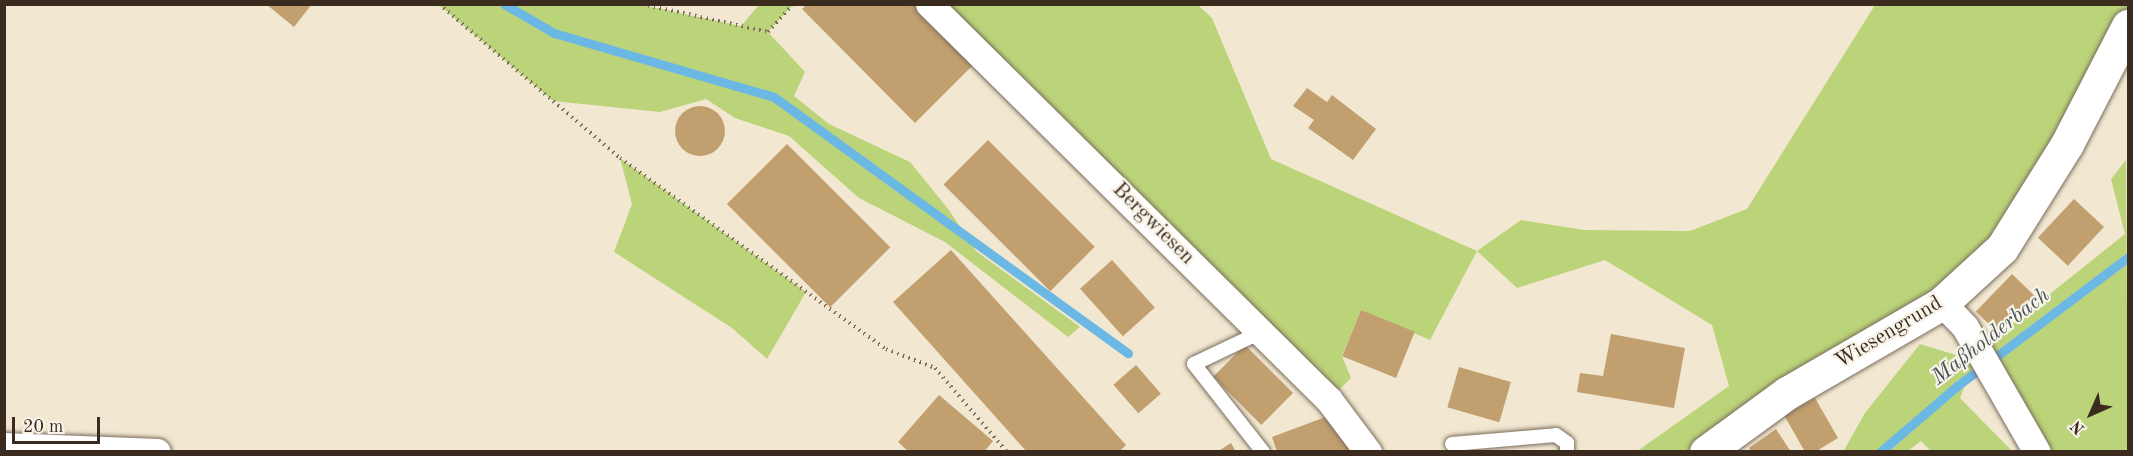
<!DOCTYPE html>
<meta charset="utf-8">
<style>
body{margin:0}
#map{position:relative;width:2133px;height:456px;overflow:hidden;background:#f2e8d1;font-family:"Old Standard TT",serif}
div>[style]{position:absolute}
.green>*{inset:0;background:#bbd479}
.stream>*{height:9px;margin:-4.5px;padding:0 4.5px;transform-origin:4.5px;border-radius:4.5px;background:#6bb8e5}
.building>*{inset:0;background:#c19f6f;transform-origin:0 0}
.round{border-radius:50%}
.path>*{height:4px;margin-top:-2px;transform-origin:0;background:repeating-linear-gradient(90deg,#7b6c5d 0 1.5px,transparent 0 6px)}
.roads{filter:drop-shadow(0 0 2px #7b6c5d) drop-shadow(0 0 2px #7b6c5d)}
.service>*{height:14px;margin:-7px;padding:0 7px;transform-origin:7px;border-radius:7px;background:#fff}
.minor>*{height:27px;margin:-13.5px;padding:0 13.5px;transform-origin:13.5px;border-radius:13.5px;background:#fff}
.tertiary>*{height:33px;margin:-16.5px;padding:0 16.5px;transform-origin:16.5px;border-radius:16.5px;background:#fff}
span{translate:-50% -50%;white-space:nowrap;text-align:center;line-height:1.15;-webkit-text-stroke:4.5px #f7f3e8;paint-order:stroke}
.street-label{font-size:21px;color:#3b2a1e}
.water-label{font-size:22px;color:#49555a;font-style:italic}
.frame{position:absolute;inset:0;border:6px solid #3b2a1e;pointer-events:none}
.north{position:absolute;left:2061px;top:384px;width:60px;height:60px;-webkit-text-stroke:4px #f7f3e8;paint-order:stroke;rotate:225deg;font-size:16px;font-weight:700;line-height:24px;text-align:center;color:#3b2a1e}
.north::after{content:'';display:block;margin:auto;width:21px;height:27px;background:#3b2a1e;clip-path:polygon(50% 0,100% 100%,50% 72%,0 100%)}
.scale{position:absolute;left:12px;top:417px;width:88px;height:27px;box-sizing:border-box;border:3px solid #3b2a1e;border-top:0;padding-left:8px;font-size:18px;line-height:21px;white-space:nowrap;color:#3b2a1e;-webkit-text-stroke:4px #f7f3e8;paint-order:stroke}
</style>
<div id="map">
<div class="green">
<div style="clip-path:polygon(439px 5px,642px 5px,741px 26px,759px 5px,793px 5px,768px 32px,805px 72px,794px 96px,829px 124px,910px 162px,949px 210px,976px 251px,1080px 327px,1068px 337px,945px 242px,859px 198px,789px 136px,735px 118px,706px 99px,660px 112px,553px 101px)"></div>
<div style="clip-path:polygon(929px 5px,1198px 5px,1212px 18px,1271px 159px,1477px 251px,1521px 220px,1584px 230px,1690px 231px,1747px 209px,1875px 5px,2128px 5px,2128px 26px,2002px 248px,1706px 451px,1636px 452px,1729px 386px,1712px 325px,1605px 260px,1517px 288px,1477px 251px,1430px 340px,1361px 310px,1342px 356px,1351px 378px,1329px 400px)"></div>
<div style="clip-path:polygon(620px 158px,806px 292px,767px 359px,732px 328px,614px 252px,632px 204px)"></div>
<div style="clip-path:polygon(2126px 160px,2128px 451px,2037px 451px,1965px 327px,1993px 336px,2001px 333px,2125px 234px,2111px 179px)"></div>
<div style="clip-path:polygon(1920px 344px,1975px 361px,1960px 398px,2012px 451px,1931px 451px,1921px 441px,1908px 451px,1843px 452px,1865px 413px)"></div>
</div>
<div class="stream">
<div style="left:504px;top:4px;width:58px;rotate:30.1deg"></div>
<div style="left:554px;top:33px;width:229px;rotate:16.2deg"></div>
<div style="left:774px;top:97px;width:437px;rotate:35.9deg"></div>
<div style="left:1880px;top:452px;width:101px;rotate:-40.6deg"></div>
<div style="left:1957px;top:386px;width:214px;rotate:-37deg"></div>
</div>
<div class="building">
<div style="clip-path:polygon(266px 4px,312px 4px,294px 27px)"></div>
<div style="clip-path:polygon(807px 4px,913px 4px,973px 65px,915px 123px,802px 9px)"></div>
<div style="clip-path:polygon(1307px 88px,1327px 102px,1332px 95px,1376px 129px,1353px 160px,1308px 128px,1314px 120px,1293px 106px)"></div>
<div class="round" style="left:675px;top:106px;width:50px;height:50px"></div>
<div style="left:988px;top:140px;width:151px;height:63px;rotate:45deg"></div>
<div style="left:787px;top:144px;width:146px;height:85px;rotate:45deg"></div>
<div style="left:2074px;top:199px;width:41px;height:53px;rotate:43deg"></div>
<div style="clip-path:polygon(951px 250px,1126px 445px,1119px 452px,1027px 452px,893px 302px)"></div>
<div style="left:1112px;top:260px;width:64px;height:43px;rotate:48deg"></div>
<div style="left:2012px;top:274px;width:32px;height:52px;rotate:44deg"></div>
<div style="left:1361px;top:310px;width:58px;height:50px;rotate:22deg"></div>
<div style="clip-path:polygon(1611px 334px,1685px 348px,1674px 408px,1577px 392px,1580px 373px,1603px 376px)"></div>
<div style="left:1245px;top:345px;width:68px;height:45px;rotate:45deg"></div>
<div style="left:1136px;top:365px;width:38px;height:30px;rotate:49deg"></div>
<div style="left:1459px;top:367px;width:54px;height:42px;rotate:16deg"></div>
<div style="clip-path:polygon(939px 395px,993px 441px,984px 452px,909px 452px,898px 442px)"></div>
<div style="clip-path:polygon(1815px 398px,1838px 438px,1815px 452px,1805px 452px,1784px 415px)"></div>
<div style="clip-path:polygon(1336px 413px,1351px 452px,1277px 452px,1272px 437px)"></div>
<div style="clip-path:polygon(1776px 429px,1791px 452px,1751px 452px,1749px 448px)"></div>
<div style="clip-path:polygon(1231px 443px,1236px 452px,1217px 452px)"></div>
</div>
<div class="path">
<div style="left:439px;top:4px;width:238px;rotate:40.4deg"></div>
<div style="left:620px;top:158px;width:327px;rotate:35.7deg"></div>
<div style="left:886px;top:349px;width:53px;rotate:21.2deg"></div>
<div style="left:935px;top:368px;width:111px;rotate:49.4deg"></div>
<div style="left:642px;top:4px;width:129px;rotate:12.5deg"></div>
<div style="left:768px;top:32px;width:38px;rotate:-48deg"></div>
</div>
<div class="roads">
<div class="service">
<div style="left:1261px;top:332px;width:74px;rotate:154.5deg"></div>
<div style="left:1194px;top:364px;width:112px;rotate:51.9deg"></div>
<div style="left:1452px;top:444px;width:104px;rotate:-4.9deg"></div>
<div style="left:1556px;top:435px;width:14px;rotate:36deg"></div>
<div style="left:1567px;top:443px;width:9px;rotate:90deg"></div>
</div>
<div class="minor">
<div style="left:929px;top:4px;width:563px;rotate:44.71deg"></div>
<div style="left:1329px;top:400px;width:65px;rotate:53.1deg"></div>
<div style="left:1942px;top:303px;width:33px;rotate:46deg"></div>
<div style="left:1965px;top:327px;width:144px;rotate:60.1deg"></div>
<div style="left:4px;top:446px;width:153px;rotate:2.2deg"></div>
</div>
<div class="tertiary">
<div style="left:1706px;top:452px;width:100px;rotate:-36.1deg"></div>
<div style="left:1787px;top:393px;width:179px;rotate:-30.1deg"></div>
<div style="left:1942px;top:303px;width:81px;rotate:-42.5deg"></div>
<div style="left:2002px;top:248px;width:123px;rotate:-58deg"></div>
<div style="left:2067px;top:144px;width:133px;rotate:-62.7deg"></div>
</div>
</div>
<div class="street-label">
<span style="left:1153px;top:224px;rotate:45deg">Bergwiesen</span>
<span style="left:1889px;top:333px;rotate:-31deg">Wiesengrund</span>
</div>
<div class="water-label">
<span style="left:1991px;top:337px;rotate:-38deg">Maßholderbach</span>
</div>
<div class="frame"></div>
<div class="north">N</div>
<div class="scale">20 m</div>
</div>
